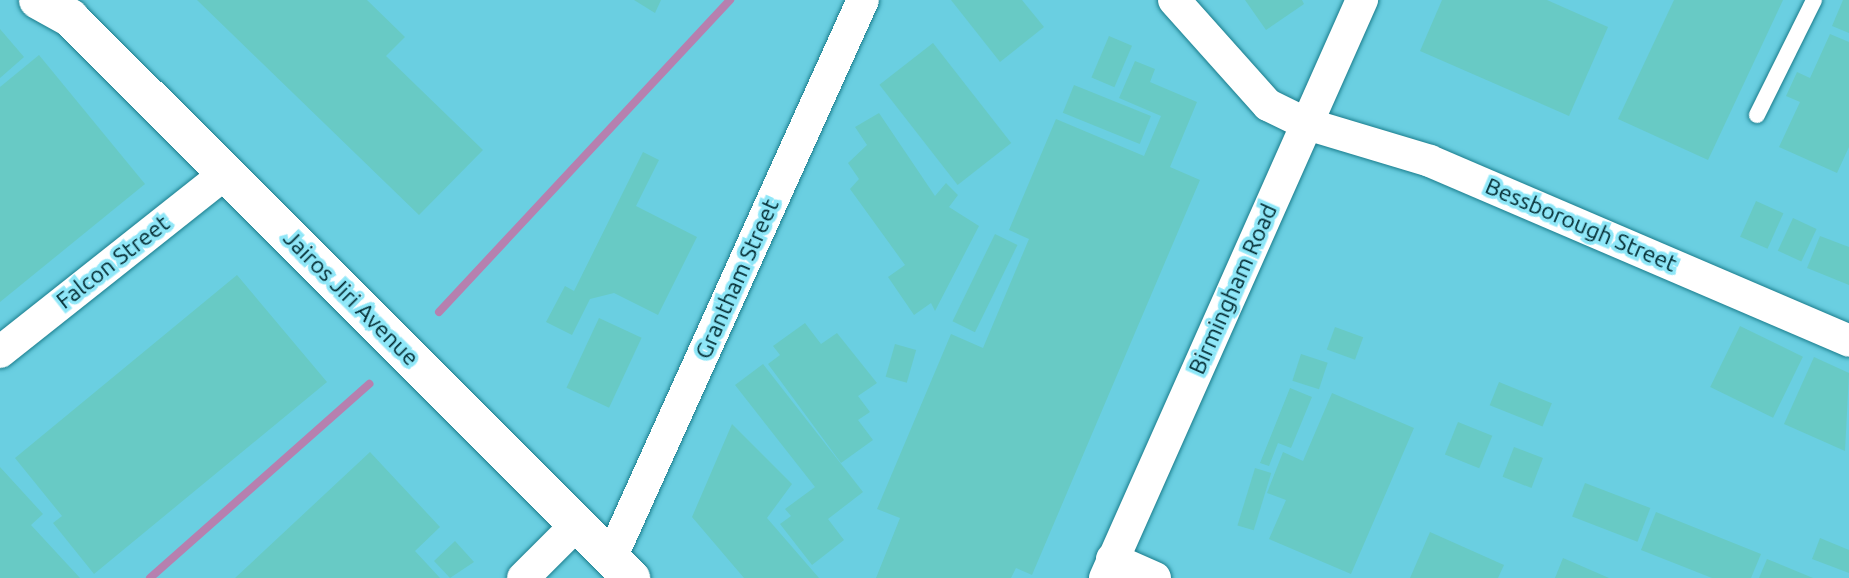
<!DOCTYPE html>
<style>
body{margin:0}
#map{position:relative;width:1849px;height:578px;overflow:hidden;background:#82daeb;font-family:Ubuntu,sans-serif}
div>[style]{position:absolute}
.built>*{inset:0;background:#6acfe1;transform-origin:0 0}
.stream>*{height:8px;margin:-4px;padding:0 4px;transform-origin:4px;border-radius:4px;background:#b680af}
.building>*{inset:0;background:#68cac5;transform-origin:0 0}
.roads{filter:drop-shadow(0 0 2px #1a7c8c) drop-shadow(0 0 2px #1a7c8c)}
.service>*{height:16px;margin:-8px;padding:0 8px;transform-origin:8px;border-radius:8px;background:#fff}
.minor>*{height:32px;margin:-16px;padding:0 16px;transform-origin:16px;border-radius:16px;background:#fff}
.secondary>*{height:38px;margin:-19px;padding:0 19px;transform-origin:19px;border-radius:19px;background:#fff}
span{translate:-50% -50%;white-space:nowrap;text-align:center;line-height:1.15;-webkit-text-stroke:7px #8fe7f8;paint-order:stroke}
.street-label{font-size:23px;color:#01292f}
</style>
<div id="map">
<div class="built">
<div style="left:0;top:0;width:1849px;height:578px"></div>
</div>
<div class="stream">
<div style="left:439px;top:312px;width:427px;rotate:-47deg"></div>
<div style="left:150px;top:578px;width:293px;rotate:-41.5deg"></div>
</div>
<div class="building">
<div style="clip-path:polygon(197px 0,367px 0,405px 37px,386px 56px,483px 150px,419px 215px)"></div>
<div style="clip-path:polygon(634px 0,661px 0,655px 13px)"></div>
<div style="clip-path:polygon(951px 0,1022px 0,1044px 27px,1000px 62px)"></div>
<div style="clip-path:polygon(1245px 0,1302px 0,1304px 4px,1266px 30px)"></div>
<div style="clip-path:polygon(1442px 0,1547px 0,1608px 27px,1569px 116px,1420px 51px)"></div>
<div style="clip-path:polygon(1674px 0,1783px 0,1708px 160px,1618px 119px)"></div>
<div style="clip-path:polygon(1843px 0,1849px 0,1849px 33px,1832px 26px)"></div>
<div style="clip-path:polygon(0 29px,24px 57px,0 78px)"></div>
<div style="clip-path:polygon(1830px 34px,1849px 42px,1849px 147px,1837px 173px,1779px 147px,1800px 102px,1786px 96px,1797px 72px,1810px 78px)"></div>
<div style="left:1109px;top:36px;width:25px;height:45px;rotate:23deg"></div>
<div style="left:933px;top:43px;width:127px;height:68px;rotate:52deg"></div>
<div style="clip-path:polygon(39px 55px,145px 184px,0 302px,0 87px)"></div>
<div style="clip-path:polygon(1135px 61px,1155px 69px,1150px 82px,1197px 102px,1170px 167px,1200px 180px,1032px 575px,1016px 568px,1011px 578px,876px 578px,900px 518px,877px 509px,951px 334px,983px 348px,1029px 239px,1009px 230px,1056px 119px,1144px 156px,1161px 116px,1119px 98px)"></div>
<div style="left:1074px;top:85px;width:83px;height:30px;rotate:22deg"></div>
<div style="clip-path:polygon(879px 113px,935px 196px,946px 183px,958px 195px,949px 207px,979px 226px,935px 311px,931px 303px,914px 315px,888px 277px,905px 265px,850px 189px,859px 179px,848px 163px,867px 145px,855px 127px)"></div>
<div style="clip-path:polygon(643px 152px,659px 160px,636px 206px,697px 237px,658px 315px,614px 293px,590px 299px,572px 335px,546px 322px,565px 286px,574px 291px)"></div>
<div style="left:1756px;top:201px;width:30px;height:39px;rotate:24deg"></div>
<div style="left:1793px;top:218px;width:26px;height:36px;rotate:25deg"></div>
<div style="left:995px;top:234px;width:25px;height:97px;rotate:26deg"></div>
<div style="clip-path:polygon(1820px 236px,1849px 247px,1849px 285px,1807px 268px)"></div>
<div style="clip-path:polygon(237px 275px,327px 382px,94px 574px,53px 523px,62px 516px,15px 458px)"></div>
<div style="left:599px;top:318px;width:47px;height:77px;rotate:25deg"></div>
<div style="clip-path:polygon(805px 323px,821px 344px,837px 333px,877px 383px,858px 396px,870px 412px,858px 420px,873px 440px,841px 463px,768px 364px,780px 355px,773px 346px)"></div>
<div style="left:1740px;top:326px;width:70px;height:68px;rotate:26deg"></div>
<div style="left:1335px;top:327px;width:30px;height:24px;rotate:20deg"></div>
<div style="left:895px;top:344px;width:22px;height:34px;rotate:16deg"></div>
<div style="left:1301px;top:354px;width:28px;height:28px;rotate:18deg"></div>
<div style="clip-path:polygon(1814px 357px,1849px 373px,1845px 451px,1784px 424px)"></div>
<div style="clip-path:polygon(763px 364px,863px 492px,828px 519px,844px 540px,812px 565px,780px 524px,791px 516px,785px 509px,815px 487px,735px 385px)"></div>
<div style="left:1499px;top:382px;width:57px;height:25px;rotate:22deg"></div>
<div style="clip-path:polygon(1290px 388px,1312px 397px,1291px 448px,1278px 443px,1269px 466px,1260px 463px)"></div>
<div style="clip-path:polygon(1332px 393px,1414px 428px,1351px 574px,1269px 539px,1286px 500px,1267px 493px,1283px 452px,1303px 461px)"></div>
<div style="left:1458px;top:422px;width:37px;height:35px;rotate:22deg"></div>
<div style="clip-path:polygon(732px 424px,792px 484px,767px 518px,819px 578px,744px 578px,692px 517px)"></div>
<div style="left:1514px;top:447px;width:31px;height:32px;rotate:21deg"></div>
<div style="clip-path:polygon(370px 452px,440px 527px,415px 551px,440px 578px,235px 578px)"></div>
<div style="clip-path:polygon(0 467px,43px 514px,31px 525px,80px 578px,0 578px)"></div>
<div style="left:1255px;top:468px;width:17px;height:60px;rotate:17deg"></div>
<div style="left:1585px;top:483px;width:70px;height:36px;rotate:21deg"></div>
<div style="clip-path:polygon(1656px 512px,1761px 554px,1751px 578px,1712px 578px,1641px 550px)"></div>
<div style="clip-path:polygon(1430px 532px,1504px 565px,1498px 578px,1410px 578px)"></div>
<div style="clip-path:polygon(1820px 538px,1849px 550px,1849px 573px,1812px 559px)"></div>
<div style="clip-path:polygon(455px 541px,474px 562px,450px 578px,434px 561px)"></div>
<div style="clip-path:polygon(1563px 558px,1609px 578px,1555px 578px)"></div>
<div style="clip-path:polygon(1767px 559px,1813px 578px,1759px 578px)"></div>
</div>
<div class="roads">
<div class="service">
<div style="left:1757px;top:115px;width:128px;rotate:-63.6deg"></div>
</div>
<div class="minor">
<div style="left:1174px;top:0;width:141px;rotate:48.2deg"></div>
<div style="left:1268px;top:105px;width:43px;rotate:26deg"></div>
<div style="left:1307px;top:124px;width:128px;rotate:16.7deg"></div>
<div style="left:1430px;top:161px;width:456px;rotate:23.2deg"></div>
<div style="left:0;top:352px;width:288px;rotate:-38.4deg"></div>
<div style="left:611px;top:558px;width:612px;rotate:-65.7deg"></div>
<div style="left:1112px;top:559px;width:47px;rotate:23.8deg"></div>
<div style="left:523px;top:578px;width:76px;rotate:-45deg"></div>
<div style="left:1105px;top:578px;width:633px;rotate:-66.03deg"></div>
</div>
<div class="secondary">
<div style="left:38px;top:0;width:37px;rotate:29deg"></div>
<div style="left:70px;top:18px;width:793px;rotate:44.95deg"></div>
</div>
</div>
<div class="street-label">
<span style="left:1581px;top:225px;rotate:23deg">Bessborough Street</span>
<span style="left:113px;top:262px;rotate:-38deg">Falcon Street</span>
<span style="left:737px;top:279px;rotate:-66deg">Grantham Street</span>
<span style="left:1233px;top:289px;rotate:-66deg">Birmingham Road</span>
<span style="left:351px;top:298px;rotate:45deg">Jairos Jiri Avenue</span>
</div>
</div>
